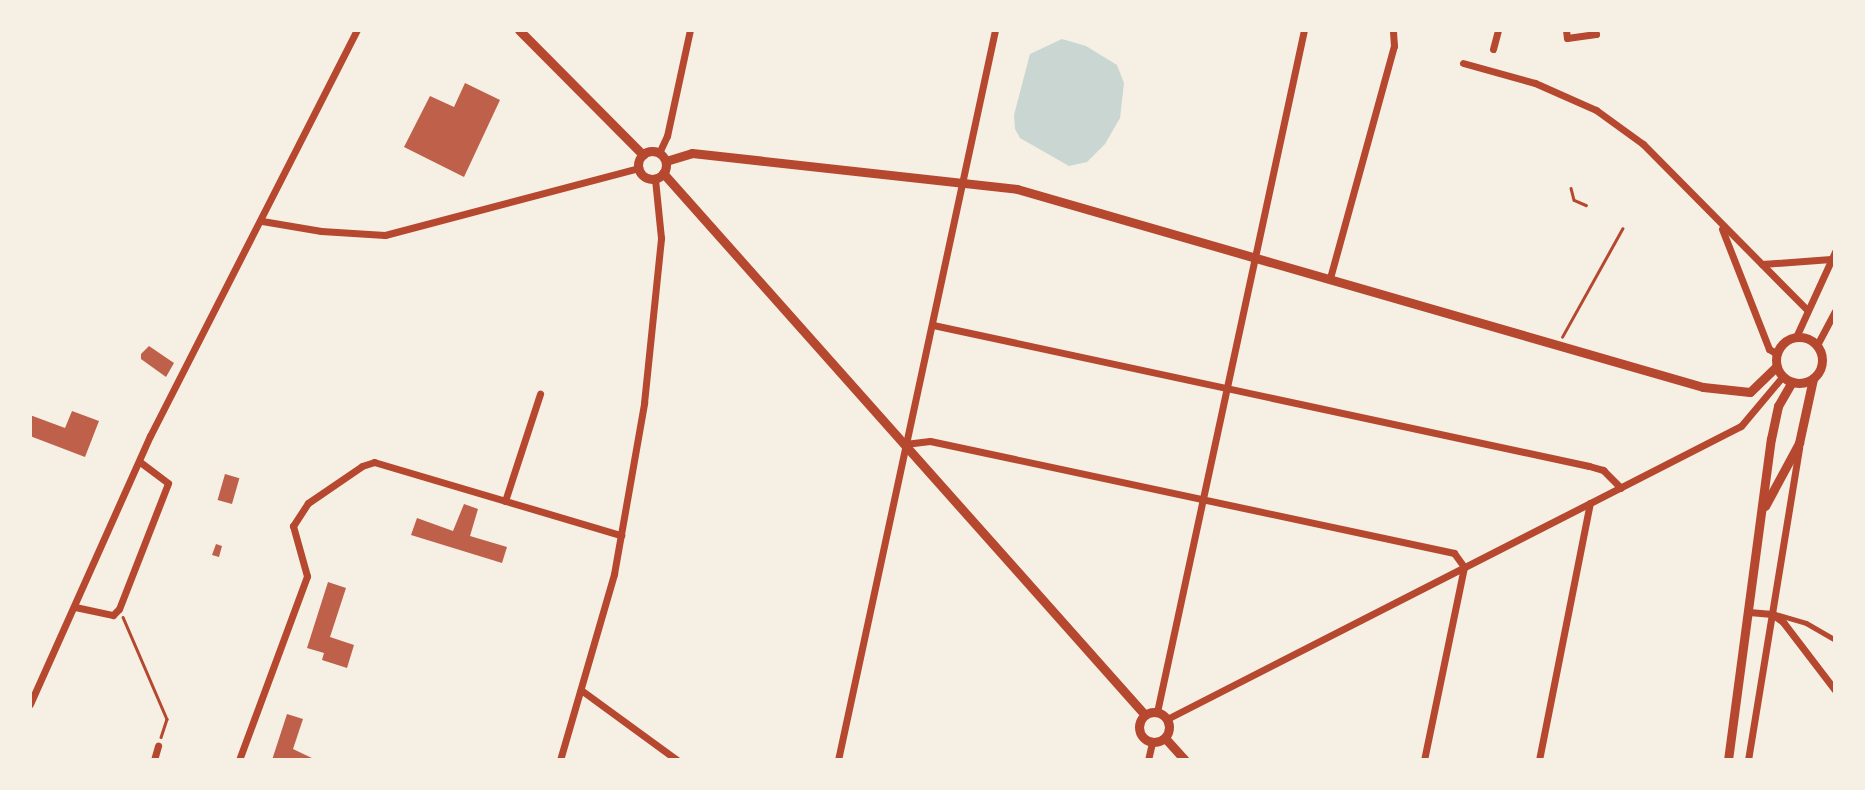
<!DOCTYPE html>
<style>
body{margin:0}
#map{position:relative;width:1865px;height:790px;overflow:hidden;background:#f6efe4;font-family:Montserrat,sans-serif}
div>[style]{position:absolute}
.water>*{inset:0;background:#c9d6d2}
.building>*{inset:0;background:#bf614a;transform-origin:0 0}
.path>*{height:2.5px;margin:-1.25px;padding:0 1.25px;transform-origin:1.25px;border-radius:1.25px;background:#b5482f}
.pedestrian>*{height:5px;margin:-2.5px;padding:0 2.5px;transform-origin:2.5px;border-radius:2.5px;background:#b5482f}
.minor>*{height:7px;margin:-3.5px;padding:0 3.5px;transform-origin:3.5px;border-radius:3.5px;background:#b5482f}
.tertiary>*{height:9px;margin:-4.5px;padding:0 4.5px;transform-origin:4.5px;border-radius:4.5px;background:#b5482f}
.tertiary>.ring{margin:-4.5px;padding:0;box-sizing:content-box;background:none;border:9px solid #b5482f;border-radius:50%}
span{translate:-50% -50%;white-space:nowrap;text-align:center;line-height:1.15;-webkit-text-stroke:5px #f6efe4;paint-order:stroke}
.frame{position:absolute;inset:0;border:32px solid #f6efe4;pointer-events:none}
</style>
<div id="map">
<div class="water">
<div style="clip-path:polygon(1062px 39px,1086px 46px,1117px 65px,1124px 83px,1120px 118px,1105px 144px,1087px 162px,1069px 166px,1020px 138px,1015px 129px,1014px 115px,1030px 54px)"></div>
</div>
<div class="building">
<div style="clip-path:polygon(465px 83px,500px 100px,464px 177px,404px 147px,430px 96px,454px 107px)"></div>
<div style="clip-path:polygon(149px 346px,174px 363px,166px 377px,141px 359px,141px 354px)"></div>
<div style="clip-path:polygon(72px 411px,99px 421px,85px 457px,30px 436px,30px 415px,65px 428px)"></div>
<div style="left:225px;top:474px;width:15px;height:27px;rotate:16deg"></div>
<div style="clip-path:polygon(464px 504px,478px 509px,470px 536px,507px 547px,502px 563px,411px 535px,417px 518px,453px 531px)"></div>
<div style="clip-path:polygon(216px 544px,222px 546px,219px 557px,212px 555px)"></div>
<div style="clip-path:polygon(328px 582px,346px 588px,330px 637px,354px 645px,347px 668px,322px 660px,324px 653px,307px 648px)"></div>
<div style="clip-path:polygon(287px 714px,303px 719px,293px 749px,316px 760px,272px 760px)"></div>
</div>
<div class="path">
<div style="left:1571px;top:188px;width:12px;rotate:76deg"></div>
<div style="left:1574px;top:200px;width:13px;rotate:23deg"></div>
<div style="left:1562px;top:337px;width:124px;rotate:-60.9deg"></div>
<div style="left:123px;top:617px;width:111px;rotate:66.7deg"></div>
<div style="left:167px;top:719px;width:19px;rotate:108deg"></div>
</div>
<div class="pedestrian">
<div style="left:1775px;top:614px;width:32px;rotate:16deg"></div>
<div style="left:1806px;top:623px;width:34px;rotate:30deg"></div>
</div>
<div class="minor">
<div style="left:1566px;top:30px;width:8px;rotate:83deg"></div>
<div style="left:1567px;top:38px;width:29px;rotate:-8deg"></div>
<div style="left:1596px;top:34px;width:4px;rotate:-104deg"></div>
<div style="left:1493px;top:49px;width:20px;rotate:-75deg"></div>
<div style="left:1463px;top:63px;width:75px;rotate:15.5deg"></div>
<div style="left:1535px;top:83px;width:67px;rotate:23.9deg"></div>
<div style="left:1596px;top:110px;width:58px;rotate:35.9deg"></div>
<div style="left:1643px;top:144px;width:232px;rotate:45.3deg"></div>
<div style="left:659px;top:153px;width:19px;rotate:-65deg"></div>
<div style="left:667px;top:136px;width:108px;rotate:-77.8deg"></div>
<div style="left:262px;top:221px;width:60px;rotate:9.6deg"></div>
<div style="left:321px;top:231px;width:64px;rotate:3.6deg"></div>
<div style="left:385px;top:235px;width:263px;rotate:-14.8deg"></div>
<div style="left:1722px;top:229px;width:129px;rotate:68.6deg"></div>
<div style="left:1769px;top:349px;width:9px;rotate:32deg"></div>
<div style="left:1762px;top:264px;width:69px;rotate:-4.1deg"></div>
<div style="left:1330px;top:278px;width:241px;rotate:-74.6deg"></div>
<div style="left:1394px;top:46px;width:16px;rotate:-94deg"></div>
<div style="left:933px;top:325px;width:671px;rotate:12.13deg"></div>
<div style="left:1589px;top:466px;width:15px;rotate:16deg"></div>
<div style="left:1603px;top:470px;width:25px;rotate:45deg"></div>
<div style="left:1796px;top:337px;width:94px;rotate:-65.4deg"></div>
<div style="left:1817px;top:345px;width:38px;rotate:-62deg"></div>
<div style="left:905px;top:444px;width:25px;rotate:-7deg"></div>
<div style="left:930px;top:441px;width:536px;rotate:12.06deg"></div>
<div style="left:1454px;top:553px;width:17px;rotate:54deg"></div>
<div style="left:1464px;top:567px;width:197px;rotate:101.7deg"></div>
<div style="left:505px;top:501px;width:113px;rotate:-71.9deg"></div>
<div style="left:75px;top:607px;width:39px;rotate:12deg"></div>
<div style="left:113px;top:615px;width:8px;rotate:-45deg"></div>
<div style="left:119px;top:609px;width:135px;rotate:-68.7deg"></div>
<div style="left:168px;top:483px;width:36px;rotate:-143deg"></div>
<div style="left:1749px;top:612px;width:23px;rotate:5deg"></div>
<div style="left:1772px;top:614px;width:14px;rotate:36deg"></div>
<div style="left:1783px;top:622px;width:86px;rotate:52.6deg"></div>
<div style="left:581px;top:690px;width:119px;rotate:36.1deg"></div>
<div style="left:30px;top:704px;width:294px;rotate:-65.9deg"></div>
<div style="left:150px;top:436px;width:456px;rotate:-63deg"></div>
<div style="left:1157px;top:712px;width:698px;rotate:-77.84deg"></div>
<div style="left:1167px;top:719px;width:644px;rotate:-27.04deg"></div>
<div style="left:1741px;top:426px;width:65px;rotate:-50deg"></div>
<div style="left:154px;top:760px;width:15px;rotate:-74deg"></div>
<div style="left:239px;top:760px;width:196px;rotate:-69.7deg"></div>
<div style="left:307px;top:576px;width:52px;rotate:-105.6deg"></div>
<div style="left:293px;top:526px;width:27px;rotate:-57deg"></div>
<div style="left:308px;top:503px;width:65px;rotate:-34.4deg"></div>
<div style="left:362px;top:466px;width:13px;rotate:-18deg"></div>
<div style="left:374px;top:462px;width:258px;rotate:16.5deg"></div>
<div style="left:560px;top:760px;width:194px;rotate:-73.8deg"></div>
<div style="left:614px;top:574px;width:174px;rotate:-80deg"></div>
<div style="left:644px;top:403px;width:166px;rotate:-84.1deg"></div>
<div style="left:661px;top:238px;width:59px;rotate:-95.8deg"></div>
<div style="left:838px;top:760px;width:747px;rotate:-77.86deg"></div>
<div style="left:1148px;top:760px;width:18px;rotate:-77deg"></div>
<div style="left:1539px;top:760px;width:262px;rotate:-78.8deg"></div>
<div style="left:1748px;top:760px;width:317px;rotate:-80.7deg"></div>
</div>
<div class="tertiary">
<div style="left:519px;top:30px;width:176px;rotate:45.2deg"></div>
<div class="ring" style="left:638px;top:151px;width:19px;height:19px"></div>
<div style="left:666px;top:161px;width:27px;rotate:-17deg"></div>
<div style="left:692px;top:153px;width:327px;rotate:6.3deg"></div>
<div style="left:1017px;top:189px;width:714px;rotate:16.1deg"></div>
<div style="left:1703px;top:387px;width:47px;rotate:6.1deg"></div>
<div style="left:1750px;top:392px;width:37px;rotate:-44deg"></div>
<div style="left:663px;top:173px;width:725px;rotate:48.35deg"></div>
<div class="ring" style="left:1776px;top:337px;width:37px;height:37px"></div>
<div style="left:1765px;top:506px;width:72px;rotate:-61.6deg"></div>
<div style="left:1799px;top:443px;width:66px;rotate:-77.7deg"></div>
<div class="ring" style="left:1139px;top:712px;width:21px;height:21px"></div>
<div style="left:1165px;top:738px;width:30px;rotate:48deg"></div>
<div style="left:1728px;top:760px;width:324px;rotate:-82.4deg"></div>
<div style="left:1771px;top:439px;width:34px;rotate:-78deg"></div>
<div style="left:1778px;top:406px;width:28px;rotate:-60deg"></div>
</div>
<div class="frame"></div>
</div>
